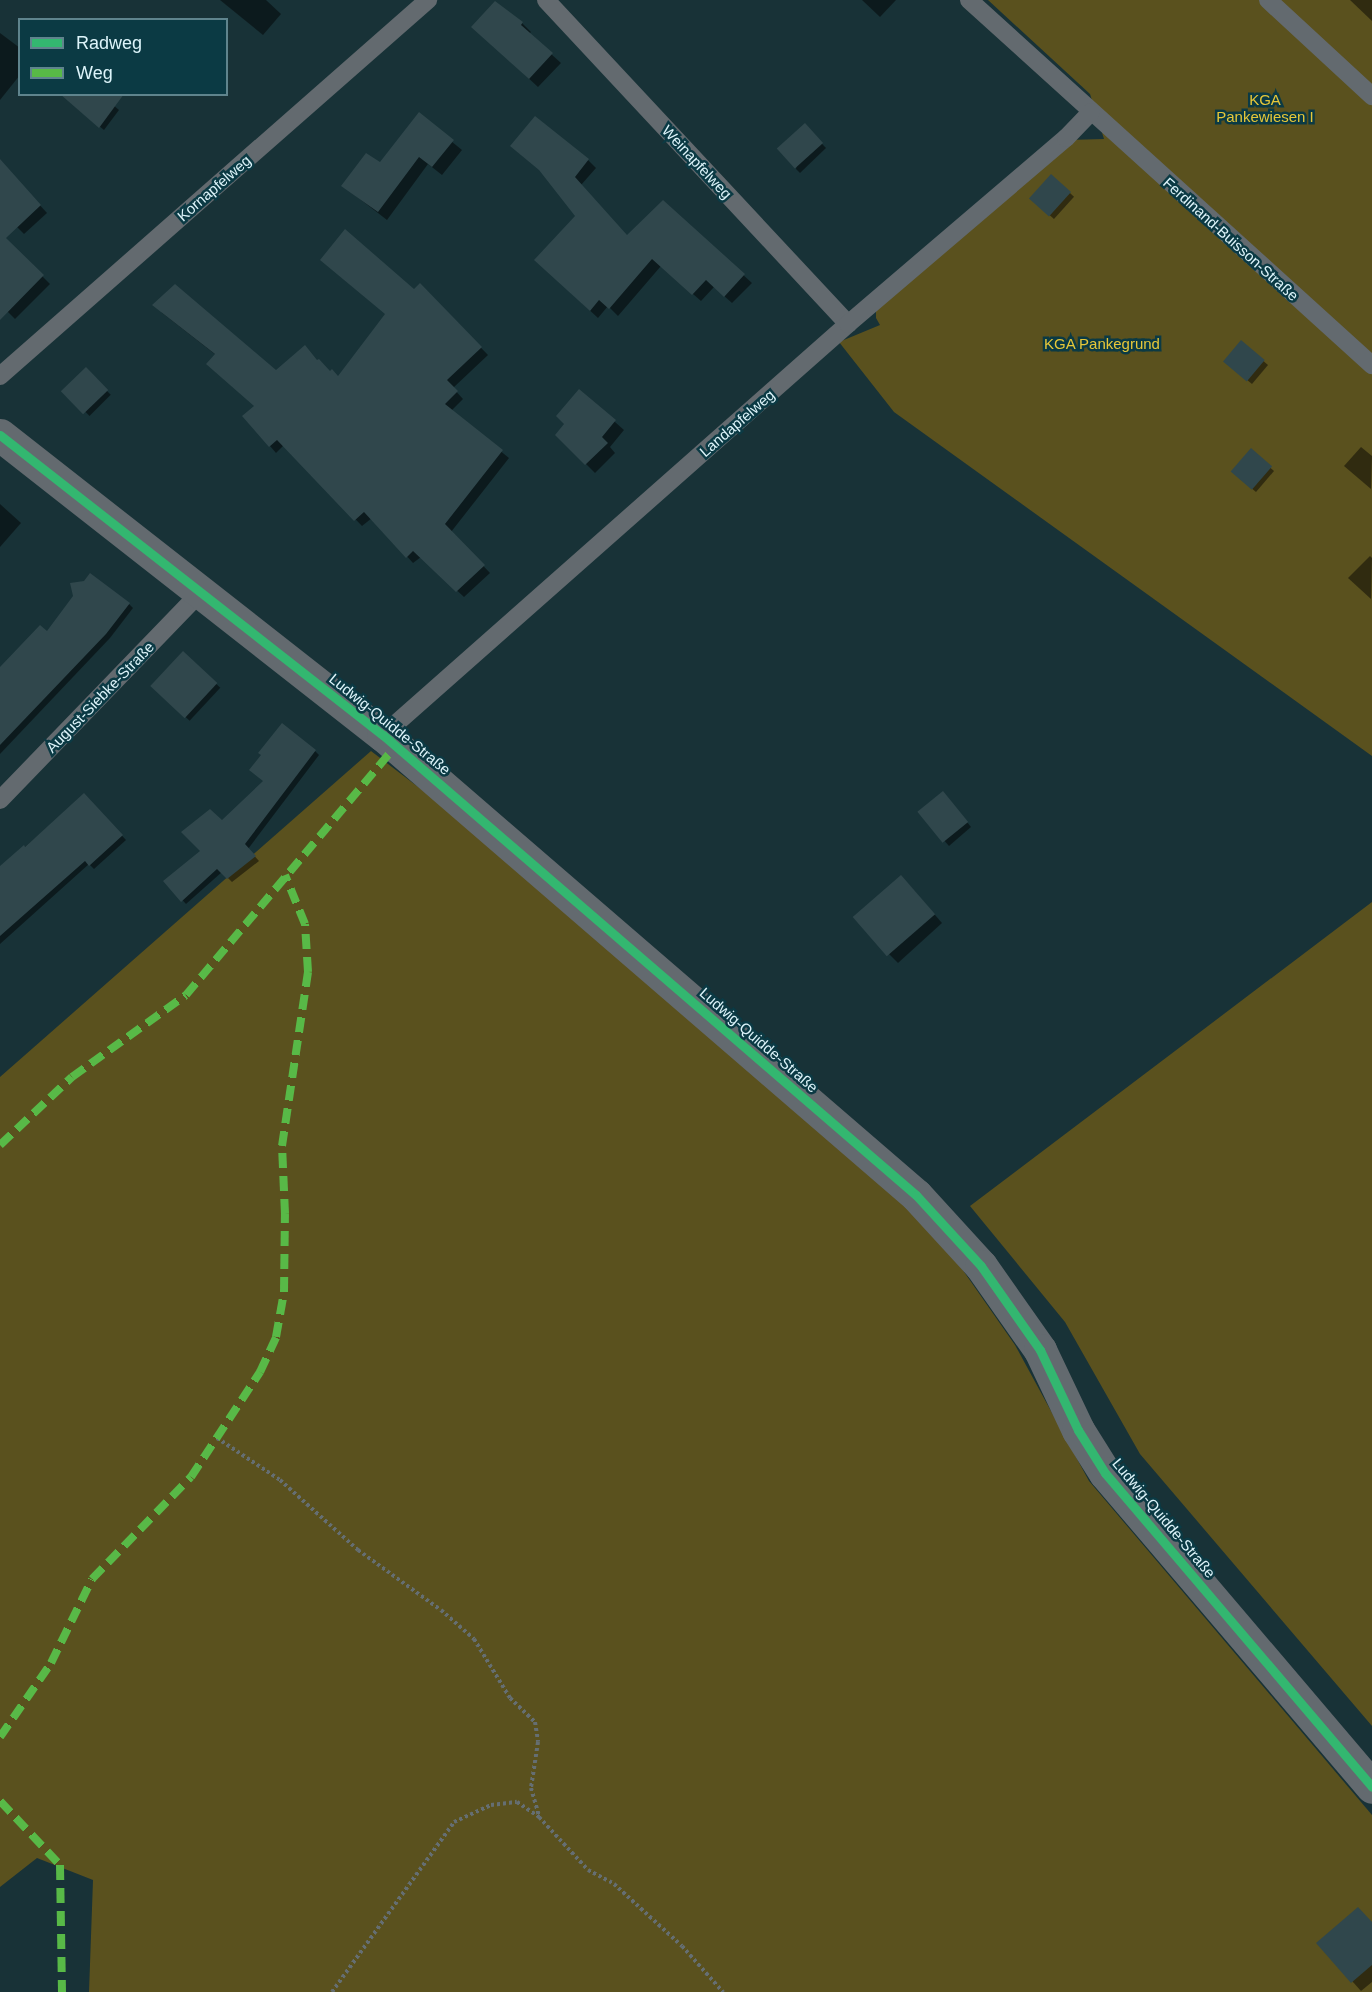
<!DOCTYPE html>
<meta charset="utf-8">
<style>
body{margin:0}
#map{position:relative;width:1372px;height:1992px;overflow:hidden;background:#183237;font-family:Arial,sans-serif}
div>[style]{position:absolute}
.green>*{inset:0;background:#5a511e}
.shadow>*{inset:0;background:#0007;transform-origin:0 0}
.building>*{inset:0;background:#30474c;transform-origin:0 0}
.path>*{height:4px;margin-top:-2px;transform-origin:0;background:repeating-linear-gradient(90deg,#656e72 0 3px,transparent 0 6px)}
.service>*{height:18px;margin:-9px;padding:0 9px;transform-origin:9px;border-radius:9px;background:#636a6f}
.minor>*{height:33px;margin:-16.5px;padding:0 16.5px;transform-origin:16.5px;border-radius:16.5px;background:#636a6f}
.quiet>*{height:8px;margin-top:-4px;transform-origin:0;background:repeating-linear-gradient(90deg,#58b947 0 15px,transparent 0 23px)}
.cycleway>*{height:9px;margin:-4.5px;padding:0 4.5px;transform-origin:4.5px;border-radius:4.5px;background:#33b770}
span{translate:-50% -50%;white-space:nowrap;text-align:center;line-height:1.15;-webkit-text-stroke:5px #0b3a44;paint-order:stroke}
.park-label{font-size:15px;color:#e6c739}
.street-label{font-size:15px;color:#ddf4fa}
.legend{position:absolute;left:18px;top:18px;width:210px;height:78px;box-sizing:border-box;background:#0b3a44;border:2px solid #5f848d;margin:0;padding:8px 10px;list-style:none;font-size:18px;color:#ddf4fa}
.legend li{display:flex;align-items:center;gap:12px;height:30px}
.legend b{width:30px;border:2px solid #5f848d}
</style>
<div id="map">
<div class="green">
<div style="clip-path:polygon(988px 0,1372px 0,1372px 756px,894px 412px,839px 342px,880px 325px,876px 318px,876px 309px,1067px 140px,1104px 139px,1090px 94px)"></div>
<div style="clip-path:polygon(371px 751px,498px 848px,908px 1201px,953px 1256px,1015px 1345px,1089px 1481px,1372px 1815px,1372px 1992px,89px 1992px,93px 1880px,37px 1858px,0 1887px,0 1077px)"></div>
<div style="clip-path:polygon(1372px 902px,1372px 1726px,1140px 1454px,1065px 1322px,970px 1206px)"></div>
</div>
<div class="shadow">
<div style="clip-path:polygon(220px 0,266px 0,281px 14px,263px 35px)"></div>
<div style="clip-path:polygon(862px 0,896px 0,880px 17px)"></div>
<div style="clip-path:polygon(1350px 0,1372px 0,1372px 21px)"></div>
<div style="clip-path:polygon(522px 23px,531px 32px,529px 34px,561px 63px,538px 87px,482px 35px)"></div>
<div style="clip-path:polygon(0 33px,20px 48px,20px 75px,0 100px)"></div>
<div style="clip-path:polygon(100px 94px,119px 110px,104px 130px,78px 109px)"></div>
<div style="clip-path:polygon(419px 115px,462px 150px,442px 175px,428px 164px,387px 220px,343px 186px,380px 164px)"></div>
<div style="clip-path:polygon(804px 125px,826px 148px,800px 173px,796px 169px)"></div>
<div style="clip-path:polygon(588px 160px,596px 168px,581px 185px,627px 237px,663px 202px,752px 283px,732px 303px,714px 287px,701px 301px,661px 266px,618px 316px,608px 306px,598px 318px,544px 268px,577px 216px,543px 173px)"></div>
<div style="clip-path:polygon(0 161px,47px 213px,24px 234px,0 210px)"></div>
<div style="left:1051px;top:176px;width:31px;height:30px;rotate:42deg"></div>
<div style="clip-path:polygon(8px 242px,50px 284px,15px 319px,0 304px,0 250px)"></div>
<div style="clip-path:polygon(420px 285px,488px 355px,453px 388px,463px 399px,451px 411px,509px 458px,451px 532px,490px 573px,464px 597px,421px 557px,413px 563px,372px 518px,362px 526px,284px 445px,276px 453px,270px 446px,255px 406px,216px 355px,161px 312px,276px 372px,318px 362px,338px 378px)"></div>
<div style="clip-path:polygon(1241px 342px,1268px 365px,1252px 384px,1229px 365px)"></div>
<div style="left:86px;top:370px;width:35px;height:30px;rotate:45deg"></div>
<div style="clip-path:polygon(580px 391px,624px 430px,610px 447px,615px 453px,595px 473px,557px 435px,566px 424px)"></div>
<div style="clip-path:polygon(1361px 447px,1372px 456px,1371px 489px,1344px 466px)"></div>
<div style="clip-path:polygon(1251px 451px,1274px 471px,1256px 492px,1237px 476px)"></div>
<div style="clip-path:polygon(0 504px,21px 523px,0 547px)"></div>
<div style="clip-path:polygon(1370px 556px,1372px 558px,1371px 599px,1348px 578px)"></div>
<div style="clip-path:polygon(129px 604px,133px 608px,110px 638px,0 754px,0 669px,47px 634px)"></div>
<div style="left:183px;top:653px;width:51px;height:45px;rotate:43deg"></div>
<div style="clip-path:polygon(315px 751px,319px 755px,248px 849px,259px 861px,232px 882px,222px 872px,186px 904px,165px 881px,202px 852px,222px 822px)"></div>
<div style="clip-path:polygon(84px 795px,126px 840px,94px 869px,89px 864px,0 944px,0 869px)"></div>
<div style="clip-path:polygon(947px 797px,971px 827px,949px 846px,920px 813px)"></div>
<div style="clip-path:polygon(910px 886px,942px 923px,898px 963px,889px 954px)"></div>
<div style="clip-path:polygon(1372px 1923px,1372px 1982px,1361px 1991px,1318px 1943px)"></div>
</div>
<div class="building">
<div style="clip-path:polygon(495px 1px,523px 22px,521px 25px,553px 53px,529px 79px,471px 27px)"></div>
<div style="clip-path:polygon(60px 94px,124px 94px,99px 128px)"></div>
<div style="clip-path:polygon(419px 112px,454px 140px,432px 167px,419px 157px,378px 212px,341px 186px,366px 153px,380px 162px)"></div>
<div style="clip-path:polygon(535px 116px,589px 159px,575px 177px,627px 235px,663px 200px,745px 274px,724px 297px,706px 280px,692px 295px,652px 259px,609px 309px,599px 300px,590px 311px,534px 260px,575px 216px,539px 170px,510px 146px)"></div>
<div style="left:805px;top:123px;width:27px;height:38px;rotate:48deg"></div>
<div style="clip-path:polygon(0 159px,41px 205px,6px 238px,44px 275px,0 320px)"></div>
<div style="left:1051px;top:174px;width:27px;height:33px;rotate:42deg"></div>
<div style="clip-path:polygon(345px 229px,414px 289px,420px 283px,482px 347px,447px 380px,458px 391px,445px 404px,503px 450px,445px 524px,485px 565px,456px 592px,413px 551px,406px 558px,364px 512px,354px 521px,277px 440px,269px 447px,242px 416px,254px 406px,206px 364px,215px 354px,152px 305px,175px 284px,276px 370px,305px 345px,317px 360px,319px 359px,330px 371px,332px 369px,338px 376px,385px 314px,320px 260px)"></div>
<div style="left:1241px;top:340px;width:31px;height:28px;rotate:40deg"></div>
<div style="left:86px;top:367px;width:32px;height:35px;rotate:46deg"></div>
<div style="clip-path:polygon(579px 389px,616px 420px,602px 437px,608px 443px,585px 465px,555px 435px,564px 424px,556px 416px)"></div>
<div style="left:1251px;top:448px;width:28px;height:31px;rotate:41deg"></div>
<div style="clip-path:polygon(90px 573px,130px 603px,106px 634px,0 745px,0 667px,40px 625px,47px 631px,73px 596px,70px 583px,84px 581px)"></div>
<div style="left:183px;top:651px;width:47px;height:48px;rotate:43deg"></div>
<div style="clip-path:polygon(282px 723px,316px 750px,245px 844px,256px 856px,227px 879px,217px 869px,181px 902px,163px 881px,200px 851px,181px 832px,210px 809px,222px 820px,263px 781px,249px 770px,261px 755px,258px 753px)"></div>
<div style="left:943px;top:791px;width:40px;height:33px;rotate:51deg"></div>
<div style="clip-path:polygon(84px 793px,123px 835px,89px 866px,85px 861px,0 936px,0 866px,24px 845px,25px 847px)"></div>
<div style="left:901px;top:875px;width:52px;height:64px;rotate:49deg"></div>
<div style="clip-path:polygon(1358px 1907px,1372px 1922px,1372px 1965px,1351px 1983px,1316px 1943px)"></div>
</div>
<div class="path">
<div style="left:217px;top:1438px;width:76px;rotate:33.7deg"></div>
<div style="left:280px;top:1480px;width:105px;rotate:41.9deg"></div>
<div style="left:358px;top:1550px;width:102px;rotate:35.9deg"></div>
<div style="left:441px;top:1610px;width:44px;rotate:41.3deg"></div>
<div style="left:474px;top:1639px;width:69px;rotate:58.6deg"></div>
<div style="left:510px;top:1698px;width:35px;rotate:44deg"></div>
<div style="left:535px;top:1722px;width:20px;rotate:81deg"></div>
<div style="left:538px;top:1742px;width:47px;rotate:98.7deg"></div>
<div style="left:531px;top:1788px;width:29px;rotate:74deg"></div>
<div style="left:332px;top:1992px;width:209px;rotate:-54.3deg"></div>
<div style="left:454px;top:1822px;width:41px;rotate:-24.7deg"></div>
<div style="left:491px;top:1805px;width:26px;rotate:-7deg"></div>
<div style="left:517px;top:1802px;width:27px;rotate:34deg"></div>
<div style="left:539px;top:1817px;width:72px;rotate:47.2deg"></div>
<div style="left:588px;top:1870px;width:30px;rotate:28deg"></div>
<div style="left:614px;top:1884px;width:92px;rotate:42.4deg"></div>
<div style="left:682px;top:1946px;width:62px;rotate:48.3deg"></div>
</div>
<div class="service">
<div style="left:546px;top:0;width:443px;rotate:47deg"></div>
<div style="left:969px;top:0;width:544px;rotate:42.17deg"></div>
<div style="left:1268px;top:0;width:142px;rotate:42.7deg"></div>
<div style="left:0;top:376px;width:570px;rotate:-41.3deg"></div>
<div style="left:383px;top:735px;width:621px;rotate:-41.47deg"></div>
<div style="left:848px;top:324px;width:287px;rotate:-40.5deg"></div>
<div style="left:1066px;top:138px;width:36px;rotate:-46deg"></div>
<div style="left:0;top:800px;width:288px;rotate:-46deg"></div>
</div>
<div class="minor">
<div style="left:0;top:435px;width:487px;rotate:38.1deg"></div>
<div style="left:383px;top:735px;width:704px;rotate:40.8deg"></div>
<div style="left:916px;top:1195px;width:96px;rotate:47.5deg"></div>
<div style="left:981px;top:1266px;width:103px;rotate:54.9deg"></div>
<div style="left:1040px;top:1350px;width:89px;rotate:64.6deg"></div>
<div style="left:1078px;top:1430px;width:51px;rotate:57.9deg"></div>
<div style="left:1105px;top:1473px;width:412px;rotate:49.6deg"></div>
</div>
<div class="quiet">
<div style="left:0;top:1145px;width:99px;rotate:-43.4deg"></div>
<div style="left:72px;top:1077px;width:140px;rotate:-35.7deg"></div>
<div style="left:186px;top:995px;width:326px;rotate:-49.9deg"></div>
<div style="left:0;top:1737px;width:90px;rotate:-55.4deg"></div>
<div style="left:51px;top:1663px;width:93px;rotate:-64deg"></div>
<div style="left:92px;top:1579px;width:142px;rotate:-45.9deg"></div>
<div style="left:191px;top:1477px;width:126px;rotate:-56.7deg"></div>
<div style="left:260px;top:1372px;width:38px;rotate:-65deg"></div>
<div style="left:276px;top:1337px;width:46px;rotate:-79.9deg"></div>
<div style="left:284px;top:1292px;width:78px;rotate:-89.3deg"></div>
<div style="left:285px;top:1214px;width:68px;rotate:-92.5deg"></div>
<div style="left:282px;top:1146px;width:176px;rotate:-81.5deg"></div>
<div style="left:308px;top:972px;width:48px;rotate:-93.6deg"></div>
<div style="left:305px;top:924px;width:53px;rotate:-112.2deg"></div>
<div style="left:0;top:1801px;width:88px;rotate:46.8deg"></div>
<div style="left:60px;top:1865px;width:127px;rotate:89.1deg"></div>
</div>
<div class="cycleway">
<div style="left:0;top:435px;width:487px;rotate:38.1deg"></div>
<div style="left:383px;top:735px;width:704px;rotate:40.8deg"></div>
<div style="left:916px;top:1195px;width:96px;rotate:47.5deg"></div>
<div style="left:981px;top:1266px;width:103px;rotate:54.9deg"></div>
<div style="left:1040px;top:1350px;width:89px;rotate:64.6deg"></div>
<div style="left:1078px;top:1430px;width:51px;rotate:57.9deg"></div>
<div style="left:1105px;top:1473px;width:412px;rotate:49.6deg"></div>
</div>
<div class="park-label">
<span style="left:1265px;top:108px">KGA<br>Pankewiesen I</span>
<span style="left:1102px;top:344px">KGA Pankegrund</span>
</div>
<div class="street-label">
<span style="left:697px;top:162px;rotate:47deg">Weinapfelweg</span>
<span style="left:214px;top:188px;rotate:-41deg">Kornapfelweg</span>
<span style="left:1231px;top:239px;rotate:42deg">Ferdinand-Buisson-Straße</span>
<span style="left:737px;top:423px;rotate:-41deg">Landapfelweg</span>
<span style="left:100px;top:697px;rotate:-46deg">August-Siebke-Straße</span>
<span style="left:390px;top:724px;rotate:39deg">Ludwig-Quidde-Straße</span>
<span style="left:759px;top:1040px;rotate:41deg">Ludwig-Quidde-Straße</span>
<span style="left:1164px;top:1518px;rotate:50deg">Ludwig-Quidde-Straße</span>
</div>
<ul class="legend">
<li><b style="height:8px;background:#33b770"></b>Radweg</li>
<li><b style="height:8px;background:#58b947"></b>Weg</li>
</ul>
</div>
